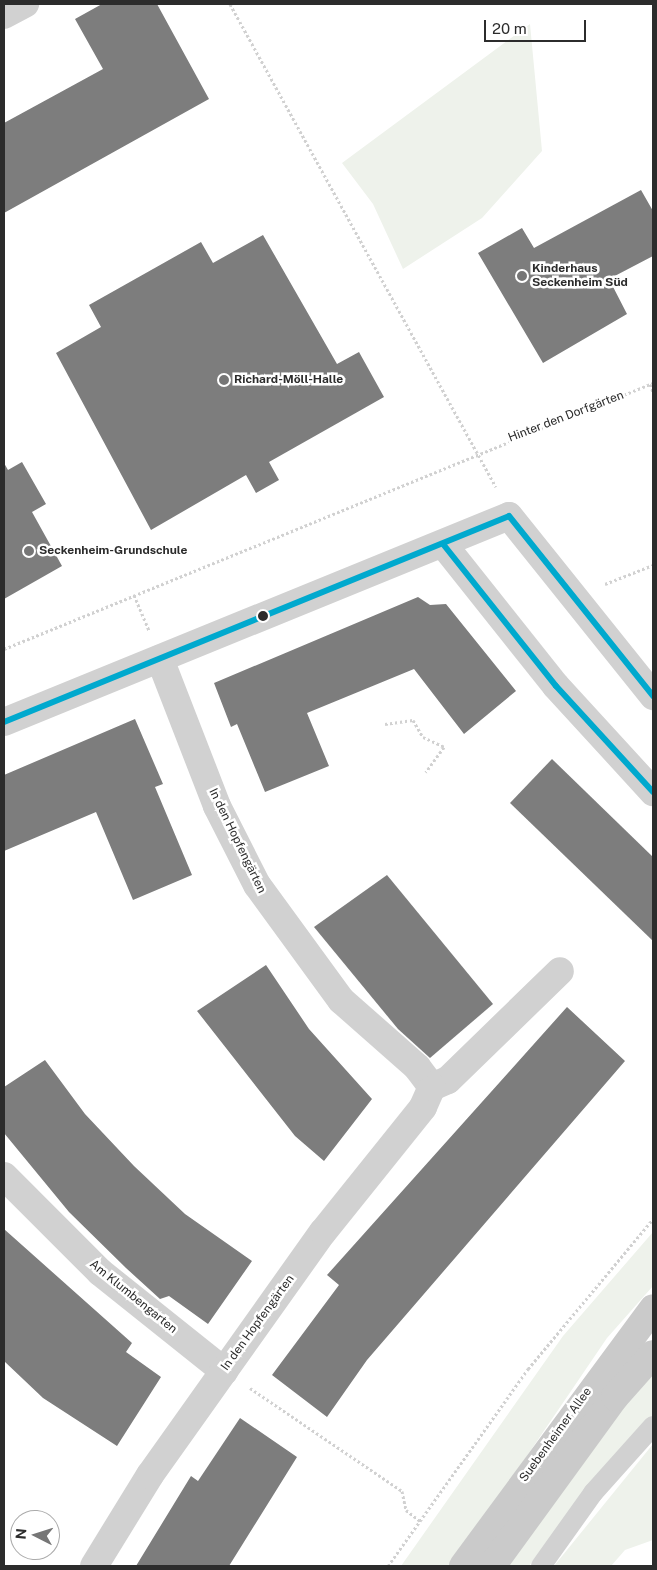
<!DOCTYPE html>
<meta charset="utf-8">
<style>
body{margin:0}
#map{position:relative;width:657px;height:1570px;overflow:hidden;background:#fff;font-family:"Public Sans",sans-serif}
div>[style]{position:absolute}
.green>*{inset:0;background:#eef2eb}
.building>*{inset:0;background:#7d7d7d}
.path>*{height:3px;margin-top:-1.5px;transform-origin:0;background:repeating-linear-gradient(90deg,#d1d1d1 0 2.5px,transparent 0 5px)}
.lane>*{height:20px;margin:-10px;padding:0 10px;transform-origin:10px;border-radius:10px;background:#d1d1d1}
.street>*{height:28px;margin:-14px;padding:0 14px;transform-origin:14px;border-radius:14px;background:#d1d1d1}
.secondary>*{height:28px;margin:-14px;padding:0 14px;transform-origin:14px;border-radius:14px;background:#cacaca}
.bus-1>*{height:6px;margin:-3px;padding:0 3px;transform-origin:3px;border-radius:3px;background:#00a9ce}
.dots>*{width:14px;height:14px;translate:-50% -50%;box-sizing:border-box;border:2px solid #fff;border-radius:50%}
span{translate:-50% -50%;white-space:nowrap;text-align:center;line-height:1.15;-webkit-text-stroke:5px #fff;paint-order:stroke}
.poi-label{font-size:12px;color:#2c2c2c;font-weight:700}
.left{translate:0 -50%;text-align:left}
.street-label{font-size:12px;color:#2c2c2c}
.frame{position:absolute;inset:0;border:5px solid #2c2c2c;pointer-events:none}
.north{position:absolute;left:10px;top:1510px;width:50px;height:50px;box-sizing:border-box;background:#fff;border:1px solid #ababab;border-radius:50%;rotate:275deg;font-size:14px;font-weight:700;line-height:20px;text-align:center;color:#2c2c2c}
.north::after{content:'';display:block;margin:auto;width:18px;height:22px;background:#767676;clip-path:polygon(50% 0,100% 100%,50% 72%,0 100%)}
.scale{position:absolute;left:484px;top:20px;width:102px;height:22px;box-sizing:border-box;border:2px solid #2c2c2c;border-top:0;padding-left:6px;font-size:15px;line-height:18px;white-space:nowrap;color:#2c2c2c;-webkit-text-stroke:4px #fff;paint-order:stroke}
</style>
<div id="map">
<div class="green">
<div style="clip-path:polygon(530px 24px,542px 151px,482px 218px,403px 269px,373px 204px,342px 163px)"></div>
<div style="clip-path:polygon(653px 1232px,653px 1286px,607px 1338px,452px 1566px,401px 1566px,563px 1336px)"></div>
<div style="clip-path:polygon(653px 1370px,653px 1415px,581px 1496px,529px 1566px,499px 1566px)"></div>
<div style="clip-path:polygon(653px 1444px,653px 1540px,625px 1550px,611px 1566px,554px 1566px)"></div>
</div>
<div class="building">
<div style="clip-path:polygon(102px 4px,157px 4px,209px 99px,4px 213px,4px 123px,103px 69px,75px 19px)"></div>
<div style="clip-path:polygon(641px 190px,653px 211px,653px 256px,609px 279px,627px 314px,543px 363px,478px 253px,522px 228px,534px 248px)"></div>
<div style="clip-path:polygon(263px 235px,337px 364px,359px 352px,384px 397px,269px 462px,279px 480px,256px 493px,246px 475px,151px 530px,56px 353px,101px 327px,89px 305px,201px 242px,213px 263px)"></div>
<div style="clip-path:polygon(22px 462px,46px 504px,32px 512px,62px 566px,4px 599px,4px 463px,8px 470px)"></div>
<div style="clip-path:polygon(418px 597px,430px 605px,446px 604px,516px 691px,464px 734px,414px 669px,307px 713px,329px 766px,265px 792px,237px 724px,231px 727px,214px 683px)"></div>
<div style="clip-path:polygon(135px 719px,163px 784px,155px 787px,192px 875px,133px 900px,96px 812px,4px 851px,4px 775px)"></div>
<div style="clip-path:polygon(552px 759px,653px 857px,653px 941px,510px 803px)"></div>
<div style="clip-path:polygon(387px 875px,493px 1004px,430px 1058px,398px 1029px,314px 927px)"></div>
<div style="clip-path:polygon(266px 965px,309px 1029px,372px 1099px,324px 1161px,295px 1136px,197px 1011px)"></div>
<div style="clip-path:polygon(567px 1007px,625px 1061px,367px 1360px,327px 1417px,272px 1375px,339px 1285px,327px 1275px)"></div>
<div style="clip-path:polygon(45px 1060px,85px 1114px,134px 1166px,185px 1214px,252px 1261px,208px 1324px,169px 1296px,160px 1299px,126px 1268px,69px 1212px,4px 1133px,4px 1087px)"></div>
<div style="clip-path:polygon(4px 1229px,132px 1343px,126px 1352px,161px 1377px,117px 1446px,43px 1398px,4px 1361px)"></div>
<div style="clip-path:polygon(240px 1418px,297px 1457px,229px 1566px,136px 1566px,191px 1476px,198px 1481px)"></div>
</div>
<div class="path">
<div style="left:230px;top:4px;width:551px;rotate:61.16deg"></div>
<div style="left:650px;top:384px;width:9px;rotate:69deg"></div>
<div style="left:605px;top:584px;width:52px;rotate:-21.6deg"></div>
<div style="left:134px;top:595px;width:39px;rotate:67deg"></div>
<div style="left:4px;top:649px;width:701px;rotate:-22.29deg"></div>
<div style="left:385px;top:724px;width:28px;rotate:-8deg"></div>
<div style="left:413px;top:720px;width:20px;rotate:60deg"></div>
<div style="left:423px;top:737px;width:23px;rotate:25deg"></div>
<div style="left:444px;top:747px;width:31px;rotate:126deg"></div>
<div style="left:250px;top:1388px;width:184px;rotate:34.1deg"></div>
<div style="left:402px;top:1491px;width:19px;rotate:78deg"></div>
<div style="left:406px;top:1510px;width:18px;rotate:38deg"></div>
<div style="left:388px;top:1566px;width:242px;rotate:-54.6deg"></div>
<div style="left:528px;top:1369px;width:195px;rotate:-50.2deg"></div>
</div>
<div class="lane">
<div style="left:541px;top:1566px;width:90px;rotate:-54.5deg"></div>
<div style="left:593px;top:1493px;width:90px;rotate:-48.2deg"></div>
</div>
<div class="street">
<div style="left:4px;top:15px;width:24px;rotate:-28deg"></div>
<div style="left:443px;top:544px;width:181px;rotate:51.5deg"></div>
<div style="left:556px;top:686px;width:144px;rotate:47.5deg"></div>
<div style="left:4px;top:722px;width:545px;rotate:-22.19deg"></div>
<div style="left:509px;top:516px;width:231px;rotate:51.3deg"></div>
<div style="left:432px;top:1087px;width:17px;rotate:-24deg"></div>
<div style="left:448px;top:1080px;width:156px;rotate:-44.2deg"></div>
<div style="left:4px;top:1176px;width:136px;rotate:45deg"></div>
<div style="left:100px;top:1272px;width:159px;rotate:38.6deg"></div>
<div style="left:94px;top:1566px;width:107px;rotate:-58.4deg"></div>
<div style="left:150px;top:1475px;width:298px;rotate:-54.6deg"></div>
<div style="left:323px;top:1232px;width:160px;rotate:-51.3deg"></div>
<div style="left:423px;top:1107px;width:22px;rotate:-66deg"></div>
<div style="left:432px;top:1087px;width:25px;rotate:-127deg"></div>
<div style="left:417px;top:1067px;width:101px;rotate:-138.6deg"></div>
<div style="left:341px;top:1000px;width:142px;rotate:-126.1deg"></div>
<div style="left:257px;top:885px;width:89px;rotate:-116.9deg"></div>
<div style="left:217px;top:806px;width:158px;rotate:-111.2deg"></div>
</div>
<div class="secondary">
<div style="left:463px;top:1566px;width:320px;rotate:-53.6deg"></div>
<div style="left:492px;top:1566px;width:209px;rotate:-54deg"></div>
<div style="left:615px;top:1397px;width:57px;rotate:-48.5deg"></div>
</div>
<div class="bus-1">
<div style="left:443px;top:544px;width:181px;rotate:51.5deg"></div>
<div style="left:556px;top:686px;width:144px;rotate:47.5deg"></div>
<div style="left:4px;top:722px;width:545px;rotate:-22.19deg"></div>
<div style="left:509px;top:516px;width:231px;rotate:51.3deg"></div>
</div>
<div class="dots">
<div style="left:522px;top:276px;background:#767676"></div>
<div style="left:224px;top:380px;background:#767676"></div>
<div style="left:29px;top:551px;background:#767676"></div>
<div style="left:263px;top:616px;background:#2c2c2c"></div>
</div>
<div class="poi-label">
<span class="left" style="left:532px;top:276px">Kinderhaus<br>Seckenheim Süd</span>
<span class="left" style="left:234px;top:380px">Richard-Möll-Halle</span>
<span class="left" style="left:39px;top:551px">Seckenheim-Grundschule</span>
</div>
<div class="street-label">
<span style="left:566px;top:417px;rotate:-21deg">Hinter den Dorfgärten</span>
<span style="left:237px;top:841px;rotate:64deg">In den Hopfengärten</span>
<span style="left:133px;top:1297px;rotate:39deg">Am Klumbengarten</span>
<span style="left:258px;top:1323px;rotate:-54deg">In den Hopfengärten</span>
<span style="left:556px;top:1435px;rotate:-54deg">Suebenheimer Allee</span>
</div>
<div class="frame"></div>
<div class="north">N</div>
<div class="scale">20 m</div>
</div>
